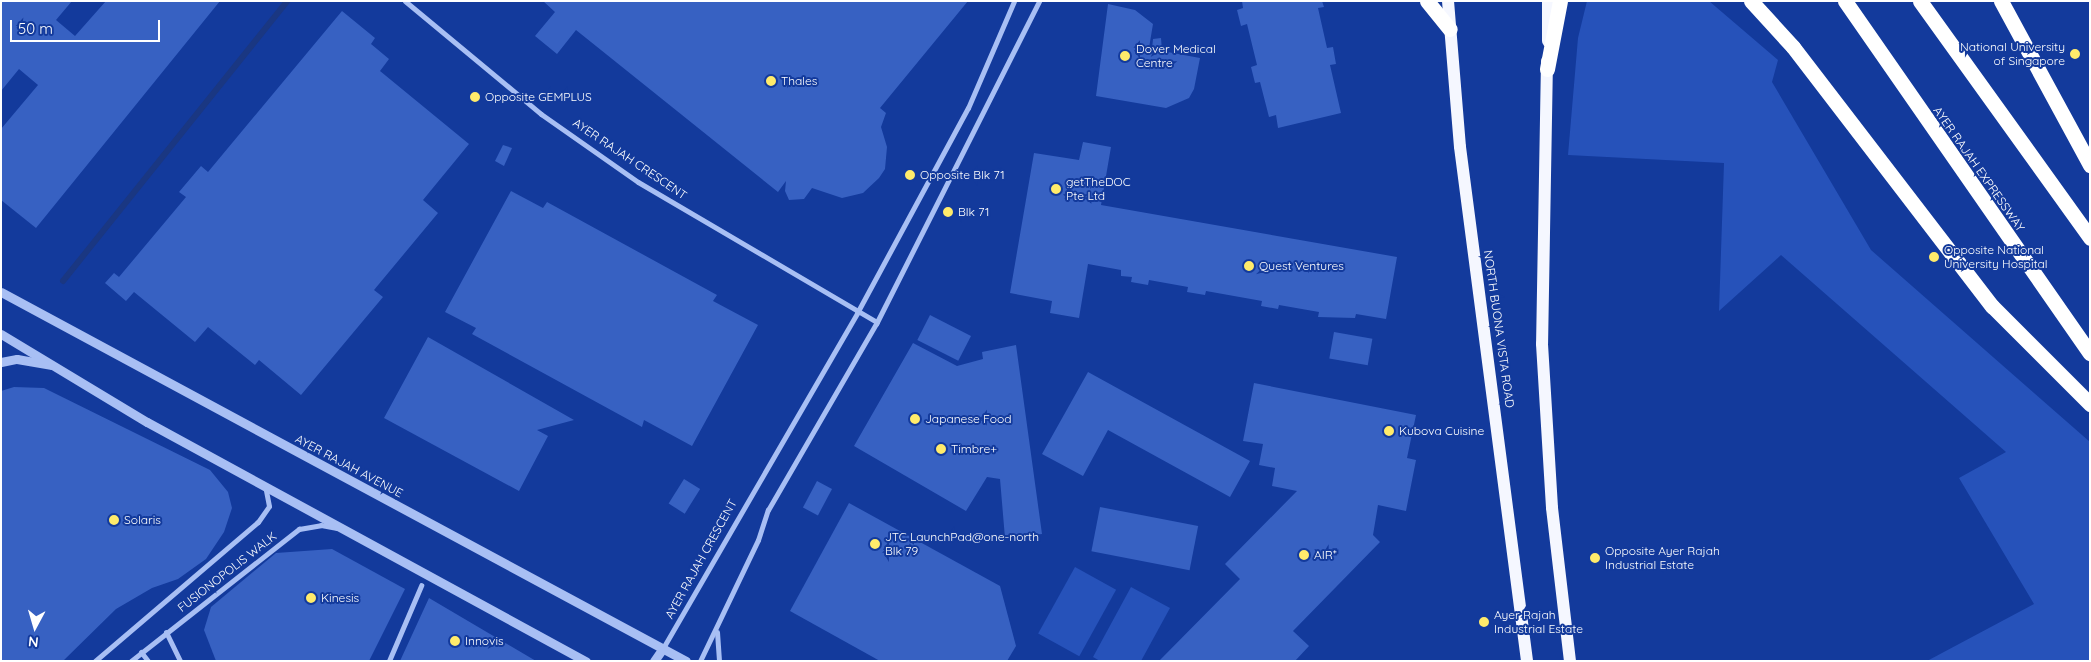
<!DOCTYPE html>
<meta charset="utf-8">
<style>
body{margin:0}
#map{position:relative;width:2091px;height:662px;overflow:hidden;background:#133a9c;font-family:Quicksand,sans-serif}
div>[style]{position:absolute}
.green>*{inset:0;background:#2652ba;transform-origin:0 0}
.stream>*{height:6px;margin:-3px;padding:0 3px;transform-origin:3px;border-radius:3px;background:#1a3782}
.building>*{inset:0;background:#3761c2;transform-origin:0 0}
.pedestrian>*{height:4.5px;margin:-2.25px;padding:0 2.25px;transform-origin:2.25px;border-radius:2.25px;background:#a8bff4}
.minor>*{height:5px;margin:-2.5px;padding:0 2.5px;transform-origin:2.5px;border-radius:2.5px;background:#a8bff4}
.tertiary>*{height:9px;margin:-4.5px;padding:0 4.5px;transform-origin:4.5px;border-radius:4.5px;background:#a8bff4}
.primary>*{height:12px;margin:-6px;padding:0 6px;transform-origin:6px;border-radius:6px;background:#f5f7ff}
.motorway>*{height:15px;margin:-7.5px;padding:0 7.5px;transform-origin:7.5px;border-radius:7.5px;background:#fff}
.dots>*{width:14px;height:14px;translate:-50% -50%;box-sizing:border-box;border:2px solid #133a9c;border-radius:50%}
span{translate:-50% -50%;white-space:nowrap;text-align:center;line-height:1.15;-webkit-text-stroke:4px #133a9c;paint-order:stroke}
.poi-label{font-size:12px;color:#fff}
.right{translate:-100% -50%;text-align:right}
.left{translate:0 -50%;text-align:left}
.street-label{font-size:12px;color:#fff}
.frame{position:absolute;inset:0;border:2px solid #fff;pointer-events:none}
.north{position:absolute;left:10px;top:602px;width:50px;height:50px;-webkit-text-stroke:4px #133a9c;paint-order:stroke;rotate:186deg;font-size:14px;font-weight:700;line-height:20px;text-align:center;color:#fff}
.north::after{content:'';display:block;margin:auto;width:18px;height:22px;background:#fff;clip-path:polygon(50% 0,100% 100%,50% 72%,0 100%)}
.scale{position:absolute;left:10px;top:20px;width:150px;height:22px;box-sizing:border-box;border:2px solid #fff;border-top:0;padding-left:6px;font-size:15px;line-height:18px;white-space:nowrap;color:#fff;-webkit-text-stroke:4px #133a9c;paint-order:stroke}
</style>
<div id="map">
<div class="green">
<div style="clip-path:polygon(1587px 1px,1709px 1px,1778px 60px,1772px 82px,1871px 250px,2090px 442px,2090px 661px,1927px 661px,2034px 604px,1959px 478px,2006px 452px,1781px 255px,1719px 311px,1724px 163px,1568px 155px,1578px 38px)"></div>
<div style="left:1075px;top:567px;width:47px;height:76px;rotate:29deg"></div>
<div style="clip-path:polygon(1131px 587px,1170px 608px,1141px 661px,1100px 661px,1093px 657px)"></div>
</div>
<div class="stream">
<div style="left:63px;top:281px;width:359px;rotate:-51.3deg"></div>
</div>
<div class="building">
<div style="clip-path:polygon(1px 1px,72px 1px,56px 20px,75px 36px,106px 1px,220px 1px,36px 228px,1px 200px,1px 129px,38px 85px,19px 69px,1px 91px)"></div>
<div style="clip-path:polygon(968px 1px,880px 108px,886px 113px,881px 127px,887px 147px,885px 169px,879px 178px,863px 193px,842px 198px,812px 188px,804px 199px,789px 200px,785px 191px,786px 181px,778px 192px,576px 30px,557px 54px,535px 36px,555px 12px,543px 1px)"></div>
<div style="clip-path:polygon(1242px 1px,1322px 1px,1324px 7px,1318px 8px,1327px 48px,1333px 47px,1336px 64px,1330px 65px,1341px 113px,1278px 128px,1276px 115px,1269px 117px,1260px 82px,1255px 83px,1251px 67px,1257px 65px,1247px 24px,1241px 26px,1237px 10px,1243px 8px)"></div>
<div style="clip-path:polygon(1108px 4px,1135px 10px,1153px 24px,1149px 48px,1152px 49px,1153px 39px,1161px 38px,1162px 51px,1200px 58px,1194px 89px,1189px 98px,1166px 108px,1096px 96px)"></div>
<div style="clip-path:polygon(342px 11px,375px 38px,371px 44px,389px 59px,380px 71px,469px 144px,423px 200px,438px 213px,374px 290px,383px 297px,301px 395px,259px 360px,255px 365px,208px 327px,195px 342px,134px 292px,126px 301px,105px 283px,114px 273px,119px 277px,186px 197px,179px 192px,201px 166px,208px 172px)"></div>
<div style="clip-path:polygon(1083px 142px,1111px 147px,1101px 205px,1397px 257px,1386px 319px,1356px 314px,1355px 318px,1318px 317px,1319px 312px,1279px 305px,1278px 309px,1261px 306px,1262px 301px,1206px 291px,1205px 295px,1187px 292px,1188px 287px,1149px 280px,1148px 285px,1131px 282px,1132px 277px,1121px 276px,1121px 270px,1088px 264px,1079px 318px,1050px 313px,1052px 301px,1010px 293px,1034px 153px,1079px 160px)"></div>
<div style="clip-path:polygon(503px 145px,512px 148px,504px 166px,495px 161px)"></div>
<div style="clip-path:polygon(511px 191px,543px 208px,547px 202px,717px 295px,713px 301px,758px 325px,692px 446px,644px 420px,642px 427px,472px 334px,476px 328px,445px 312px)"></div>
<div style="left:930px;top:315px;width:46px;height:28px;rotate:27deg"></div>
<div style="left:1334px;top:332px;width:39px;height:27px;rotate:10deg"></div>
<div style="clip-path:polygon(428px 337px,574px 420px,537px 430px,548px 436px,519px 491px,384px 418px)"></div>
<div style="clip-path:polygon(913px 343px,957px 366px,983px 359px,982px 352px,1016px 345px,1042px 534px,1005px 538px,1000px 479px,987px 477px,966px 511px,854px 446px)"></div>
<div style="clip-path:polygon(1088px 372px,1250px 461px,1230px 497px,1108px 430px,1083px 476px,1042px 454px)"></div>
<div style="clip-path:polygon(1254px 383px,1416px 415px,1407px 458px,1416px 460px,1406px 511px,1378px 505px,1373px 535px,1380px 542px,1293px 631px,1309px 646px,1295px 661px,1159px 661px,1240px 579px,1225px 564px,1297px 491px,1272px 486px,1275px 468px,1259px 465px,1263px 444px,1243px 441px)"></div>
<div style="clip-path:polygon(14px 387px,44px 388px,210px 470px,228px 492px,232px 508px,224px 532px,206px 559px,178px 579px,152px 588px,116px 609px,63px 661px,1px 661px,1px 391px)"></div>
<div style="left:684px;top:479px;width:19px;height:29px;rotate:32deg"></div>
<div style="left:817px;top:481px;width:17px;height:30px;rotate:28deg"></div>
<div style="clip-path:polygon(849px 503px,1000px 586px,1016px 646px,1007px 661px,880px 661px,790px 611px)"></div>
<div style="left:1100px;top:507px;width:100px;height:45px;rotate:11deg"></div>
<div style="clip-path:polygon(332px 549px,405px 589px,369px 661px,216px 661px,204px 630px,211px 607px,276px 553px)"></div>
<div style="clip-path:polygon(429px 598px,468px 621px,536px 661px,400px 661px)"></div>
</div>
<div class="pedestrian">
<div style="left:389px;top:661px;width:82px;rotate:-66.9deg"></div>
</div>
<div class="minor">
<div style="left:405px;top:1px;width:177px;rotate:39.7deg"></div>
<div style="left:541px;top:114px;width:118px;rotate:35deg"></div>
<div style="left:638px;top:182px;width:277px;rotate:30.4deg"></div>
<div style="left:166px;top:632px;width:32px;rotate:64deg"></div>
<div style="left:717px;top:632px;width:29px;rotate:86deg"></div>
<div style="left:663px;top:648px;width:387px;rotate:-59.9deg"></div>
<div style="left:857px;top:313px;width:233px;rotate:-61.6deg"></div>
<div style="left:968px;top:108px;width:116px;rotate:-66.7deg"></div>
<div style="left:141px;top:652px;width:11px;rotate:52deg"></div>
<div style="left:95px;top:661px;width:214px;rotate:-40.5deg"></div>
<div style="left:258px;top:522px;width:19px;rotate:-55deg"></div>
<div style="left:269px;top:506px;width:20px;rotate:-101deg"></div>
<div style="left:131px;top:661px;width:214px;rotate:-38.2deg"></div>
<div style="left:299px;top:529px;width:22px;rotate:-10deg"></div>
<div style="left:321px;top:525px;width:15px;rotate:11deg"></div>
<div style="left:700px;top:661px;width:134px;rotate:-64.4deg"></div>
<div style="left:758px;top:540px;width:32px;rotate:-72deg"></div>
<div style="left:768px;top:510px;width:215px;rotate:-59.9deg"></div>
<div style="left:876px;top:324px;width:362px;rotate:-63.2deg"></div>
</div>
<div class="tertiary">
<div style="left:1px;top:292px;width:778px;rotate:28.31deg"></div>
<div style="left:1px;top:334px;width:170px;rotate:31.1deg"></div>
<div style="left:147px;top:422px;width:500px;rotate:28.6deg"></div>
<div style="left:1px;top:362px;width:16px;rotate:-11deg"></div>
<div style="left:17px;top:359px;width:34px;rotate:10deg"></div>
<div style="left:654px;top:661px;width:16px;rotate:-55deg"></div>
</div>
<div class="primary">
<div style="left:1448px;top:1px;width:146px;rotate:85.3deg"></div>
<div style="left:1460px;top:147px;width:518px;rotate:82.57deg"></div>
<div style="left:1548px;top:41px;width:40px;rotate:-90deg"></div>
<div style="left:1547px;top:61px;width:283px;rotate:91deg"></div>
<div style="left:1542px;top:344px;width:164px;rotate:86.5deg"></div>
<div style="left:1552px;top:508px;width:154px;rotate:83.3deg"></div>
</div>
<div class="motorway">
<div style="left:1427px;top:1px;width:36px;rotate:51deg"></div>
<div style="left:1751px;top:1px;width:62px;rotate:47.6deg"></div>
<div style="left:1793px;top:47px;width:327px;rotate:52.5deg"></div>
<div style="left:1992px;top:306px;width:139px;rotate:45deg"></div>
<div style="left:1845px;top:1px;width:429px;rotate:55.2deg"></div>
<div style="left:1920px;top:1px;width:292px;rotate:54.3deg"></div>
<div style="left:2001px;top:1px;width:187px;rotate:61.5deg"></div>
<div style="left:1547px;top:69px;width:69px;rotate:-79.2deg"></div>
</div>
<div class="dots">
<div style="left:2075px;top:54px;background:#ffeb6b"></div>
<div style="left:1125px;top:56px;background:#ffeb6b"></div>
<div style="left:771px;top:81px;background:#ffeb6b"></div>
<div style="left:475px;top:97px;background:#ffeb6b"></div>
<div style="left:910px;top:175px;background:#ffeb6b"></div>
<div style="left:1056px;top:189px;background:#ffeb6b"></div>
<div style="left:948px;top:212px;background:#ffeb6b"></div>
<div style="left:1934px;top:257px;background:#ffeb6b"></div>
<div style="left:1249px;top:266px;background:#ffeb6b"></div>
<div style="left:915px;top:419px;background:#ffeb6b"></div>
<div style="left:1389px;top:431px;background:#ffeb6b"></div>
<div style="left:941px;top:449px;background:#ffeb6b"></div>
<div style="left:114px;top:520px;background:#ffeb6b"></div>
<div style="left:875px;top:544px;background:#ffeb6b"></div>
<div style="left:1304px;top:555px;background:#ffeb6b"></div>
<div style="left:1595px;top:558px;background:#ffeb6b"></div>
<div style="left:311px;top:598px;background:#ffeb6b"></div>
<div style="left:1484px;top:622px;background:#ffeb6b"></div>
<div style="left:455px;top:641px;background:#ffeb6b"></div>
</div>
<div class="poi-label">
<span class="right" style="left:2065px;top:54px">National University<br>of Singapore</span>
<span class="left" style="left:1136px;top:56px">Dover Medical<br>Centre</span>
<span class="left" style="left:781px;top:81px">Thales</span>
<span class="left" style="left:485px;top:97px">Opposite GEMPLUS</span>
<span class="left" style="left:920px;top:175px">Opposite Blk 71</span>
<span class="left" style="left:1066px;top:189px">getTheDOC<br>Pte Ltd</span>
<span class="left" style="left:958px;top:212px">Blk 71</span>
<span class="left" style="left:1944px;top:257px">Opposite National<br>University Hospital</span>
<span class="left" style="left:1259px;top:266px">Quest Ventures</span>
<span class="left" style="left:925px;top:419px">Japanese Food</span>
<span class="left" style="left:1399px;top:431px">Kubova Cuisine</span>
<span class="left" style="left:951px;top:449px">Timbre+</span>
<span class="left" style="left:124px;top:520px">Solaris</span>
<span class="left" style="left:885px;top:544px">JTC LaunchPad@one-north<br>Blk 79</span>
<span class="left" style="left:1605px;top:558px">Opposite Ayer Rajah<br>Industrial Estate</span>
<span class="left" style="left:1314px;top:555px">AIR⁺</span>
<span class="left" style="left:321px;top:598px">Kinesis</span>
<span class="left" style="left:1494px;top:622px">Ayer Rajah<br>Industrial Estate</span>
<span class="left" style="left:465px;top:641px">Innovis</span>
</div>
<div class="street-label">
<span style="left:630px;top:159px;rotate:34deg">AYER RAJAH CRESCENT</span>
<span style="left:1979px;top:169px;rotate:55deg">AYER RAJAH EXPRESSWAY</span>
<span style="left:1499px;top:329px;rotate:82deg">NORTH BUONA VISTA ROAD</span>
<span style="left:349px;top:466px;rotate:28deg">AYER RAJAH AVENUE</span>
<span style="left:701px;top:559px;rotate:-61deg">AYER RAJAH CRESCENT</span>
<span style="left:227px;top:572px;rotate:-38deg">FUSIONOPOLIS WALK</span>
</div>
<div class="frame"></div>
<div class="north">N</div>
<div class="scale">50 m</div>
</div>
